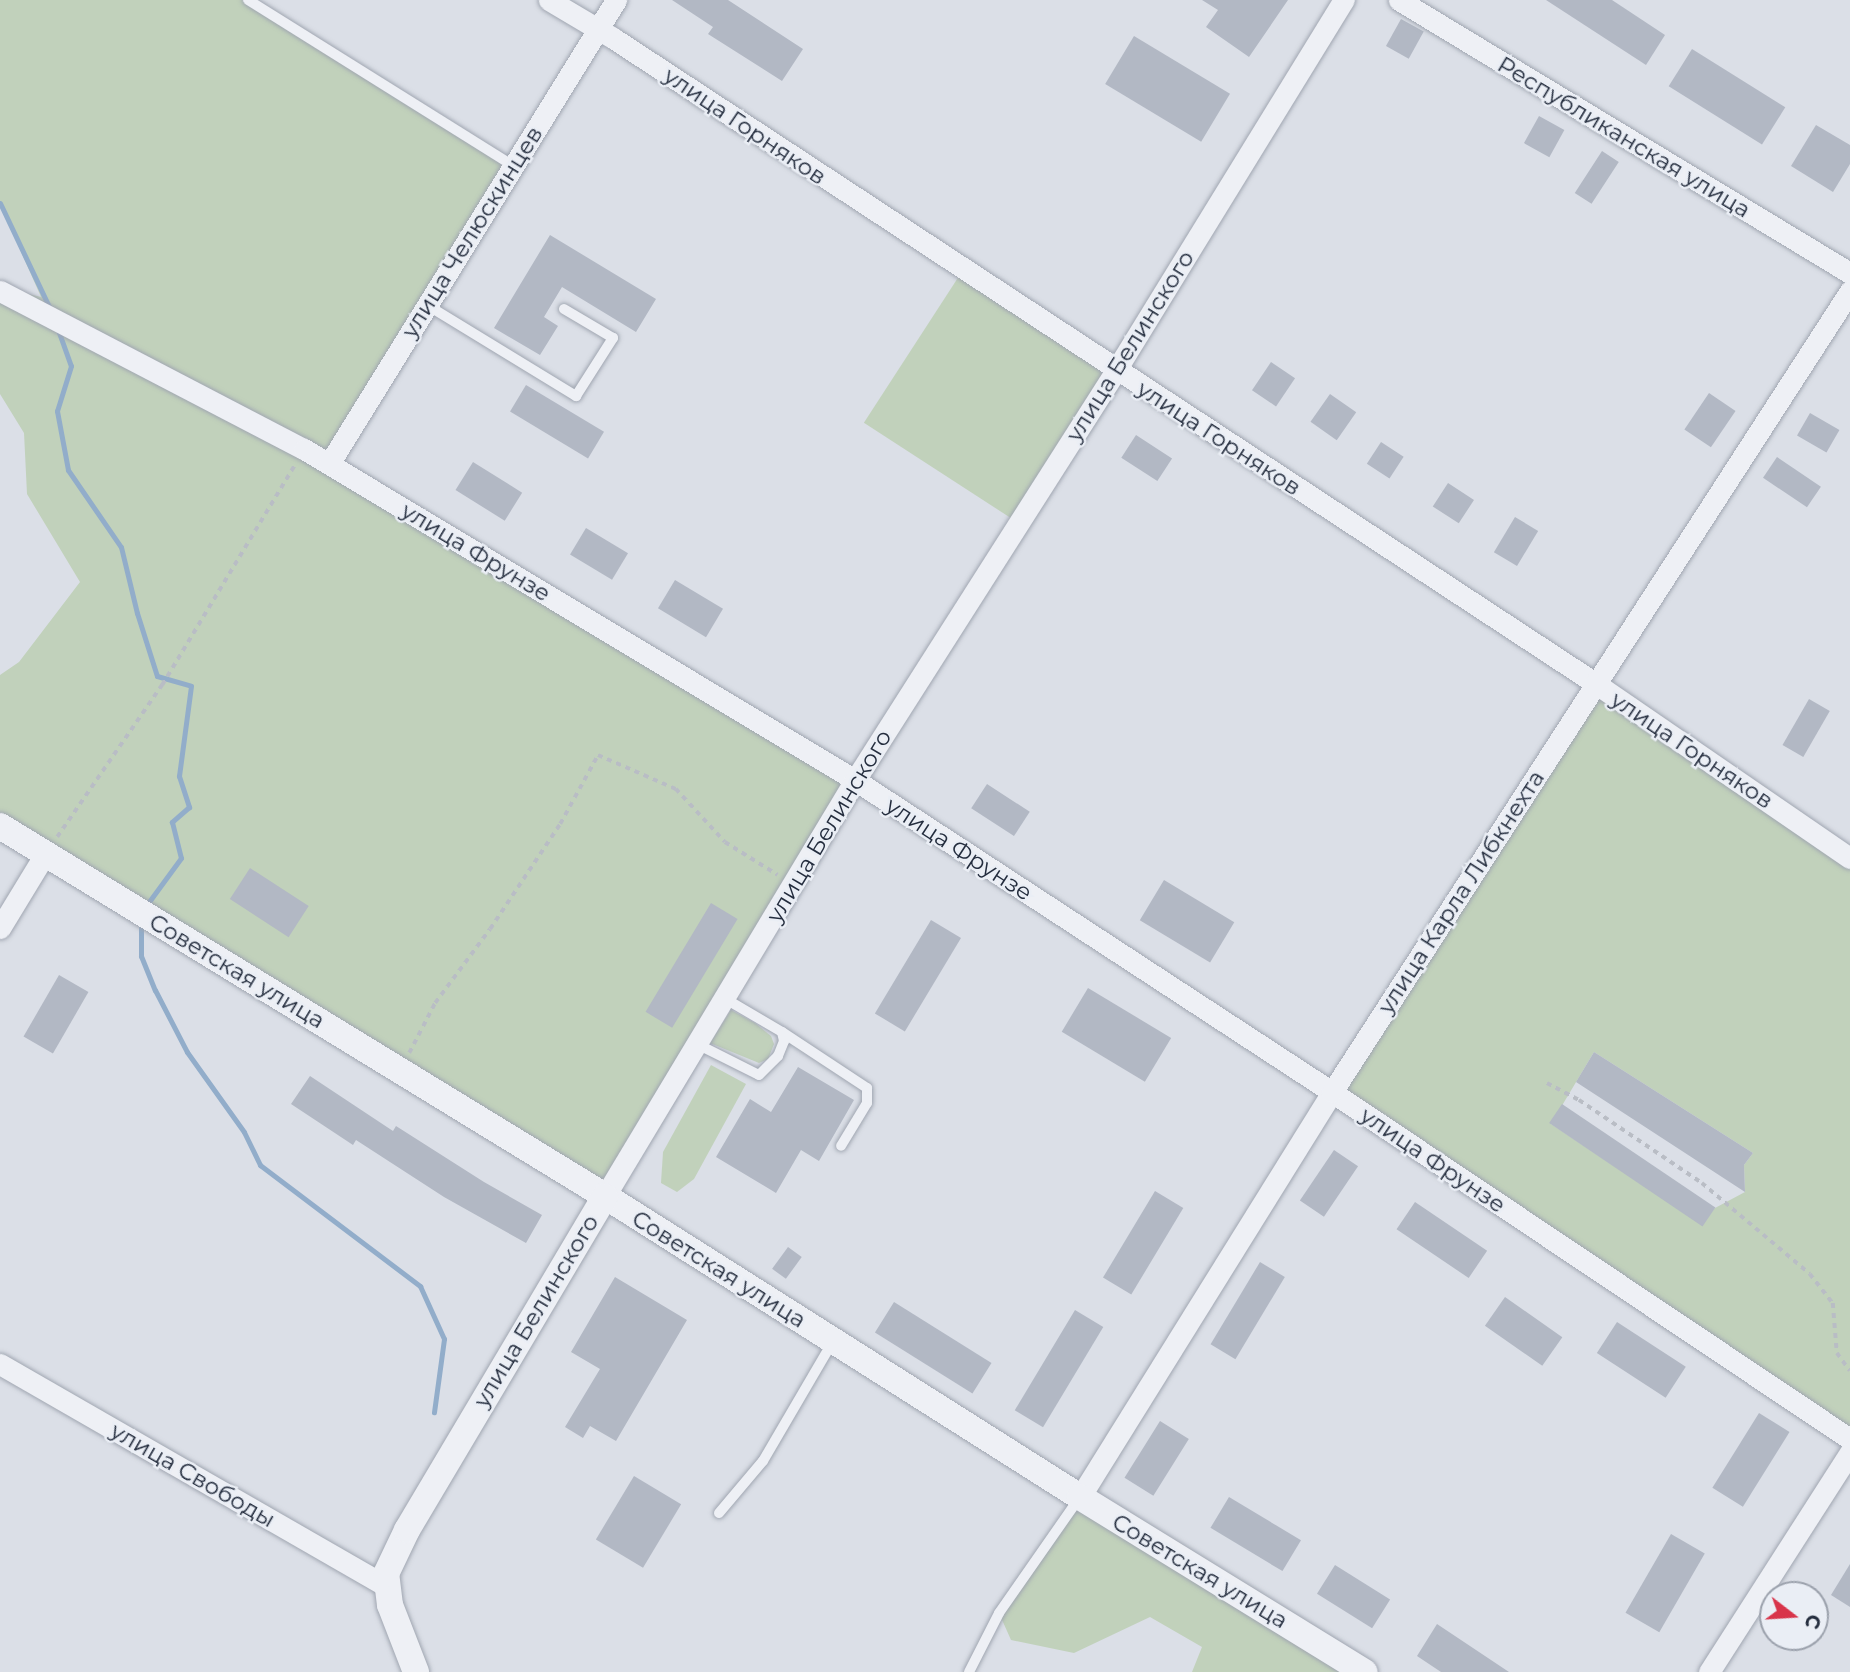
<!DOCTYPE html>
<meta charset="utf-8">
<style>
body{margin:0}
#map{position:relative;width:1850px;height:1672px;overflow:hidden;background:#dbdfe7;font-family:Montserrat,sans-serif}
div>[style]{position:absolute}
.green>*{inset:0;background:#c1d1bb;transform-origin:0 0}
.stream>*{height:5px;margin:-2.5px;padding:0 2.5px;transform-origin:2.5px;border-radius:2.5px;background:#92adca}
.building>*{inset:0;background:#b2b8c4;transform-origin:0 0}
.path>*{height:3.5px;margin-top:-1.75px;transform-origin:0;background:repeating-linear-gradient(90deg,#b9bdc5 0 5px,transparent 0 10px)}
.roads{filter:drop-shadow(0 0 2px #a0a6b1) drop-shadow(0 0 2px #a0a6b1)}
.service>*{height:10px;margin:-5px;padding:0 5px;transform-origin:5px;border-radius:5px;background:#eef0f5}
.minor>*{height:21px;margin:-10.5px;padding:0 10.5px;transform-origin:10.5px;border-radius:10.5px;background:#eef0f5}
.tertiary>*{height:26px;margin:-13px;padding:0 13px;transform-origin:13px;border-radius:13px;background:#eef0f5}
span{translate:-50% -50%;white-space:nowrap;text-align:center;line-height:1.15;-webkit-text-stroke:5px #eaeef5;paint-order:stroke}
.street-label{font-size:23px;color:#242d3e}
.north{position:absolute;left:1759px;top:1581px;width:70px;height:70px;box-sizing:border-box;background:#eaeef5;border:2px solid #9ba1ac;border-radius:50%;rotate:107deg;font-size:19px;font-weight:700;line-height:28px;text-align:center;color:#242d3e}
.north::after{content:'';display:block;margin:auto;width:24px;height:32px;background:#d8344a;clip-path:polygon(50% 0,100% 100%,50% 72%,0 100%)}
</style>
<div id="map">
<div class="green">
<div style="clip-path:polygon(0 0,248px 0,512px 165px,330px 464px,855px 780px,605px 1196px,0 826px,0 675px,19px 662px,80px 582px,27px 494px,24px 433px,0 394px,0 287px,41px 297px,0 204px)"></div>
<div style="left:963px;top:270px;width:183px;height:182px;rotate:33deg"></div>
<div style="clip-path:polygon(evenodd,1595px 683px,1850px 858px,1850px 1439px,1332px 1092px,1595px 683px,1594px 1052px,1753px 1153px,1744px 1165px,1745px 1192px,1715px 1208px,1701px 1224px,1551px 1124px,1594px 1052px)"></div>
<div style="clip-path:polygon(731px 1010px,755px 1023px,771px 1036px,774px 1044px,768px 1059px,759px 1063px,710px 1043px)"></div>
<div style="clip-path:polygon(711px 1065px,746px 1084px,694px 1179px,677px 1192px,661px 1183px,663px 1152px)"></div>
<div style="clip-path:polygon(1080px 1497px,1365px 1672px,1192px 1672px,1202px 1647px,1150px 1617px,1074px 1653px,1011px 1640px,999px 1613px)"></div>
</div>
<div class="stream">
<div style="left:0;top:203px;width:119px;rotate:64.7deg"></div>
<div style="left:57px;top:327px;width:41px;rotate:70.3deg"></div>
<div style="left:71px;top:366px;width:47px;rotate:107.3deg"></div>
<div style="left:57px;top:411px;width:60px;rotate:79.4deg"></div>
<div style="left:68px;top:470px;width:93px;rotate:55.5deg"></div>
<div style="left:121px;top:547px;width:68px;rotate:76.4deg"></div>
<div style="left:137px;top:613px;width:66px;rotate:72.4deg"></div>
<div style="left:157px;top:676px;width:35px;rotate:16deg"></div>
<div style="left:191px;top:686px;width:91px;rotate:97.6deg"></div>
<div style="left:179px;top:776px;width:33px;rotate:72deg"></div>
<div style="left:189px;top:807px;width:23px;rotate:139deg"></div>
<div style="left:172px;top:822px;width:37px;rotate:76deg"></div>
<div style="left:181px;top:858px;width:61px;rotate:126.3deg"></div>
<div style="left:141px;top:922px;width:34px;rotate:90deg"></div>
<div style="left:141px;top:956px;width:37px;rotate:68deg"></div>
<div style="left:155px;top:990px;width:70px;rotate:62.7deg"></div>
<div style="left:187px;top:1052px;width:98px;rotate:54.5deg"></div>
<div style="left:244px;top:1132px;width:37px;rotate:64deg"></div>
<div style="left:260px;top:1165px;width:201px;rotate:37.1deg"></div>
<div style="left:420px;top:1286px;width:58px;rotate:65.6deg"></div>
<div style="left:444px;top:1339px;width:74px;rotate:97.8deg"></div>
</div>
<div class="building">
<div style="clip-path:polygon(672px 0,728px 0,803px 49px,782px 81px,708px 34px,713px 27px)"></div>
<div style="clip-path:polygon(1202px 0,1288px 0,1249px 57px,1206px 27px,1218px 10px)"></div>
<div style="clip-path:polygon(1546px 0,1612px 0,1665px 35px,1646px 65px)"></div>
<div style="left:1401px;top:19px;width:26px;height:31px;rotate:29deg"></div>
<div style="left:1134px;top:36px;width:112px;height:56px;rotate:31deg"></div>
<div style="left:1692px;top:49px;width:110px;height:44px;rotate:32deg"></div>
<div style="left:1539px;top:116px;width:29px;height:31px;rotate:29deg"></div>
<div style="clip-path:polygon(1816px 125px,1850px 145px,1850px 164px,1833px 192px,1791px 166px)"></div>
<div style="left:1602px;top:151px;width:20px;height:50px;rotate:33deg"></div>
<div style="clip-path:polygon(550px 235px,656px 299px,636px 332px,562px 287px,544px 317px,558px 326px,540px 355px,494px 328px)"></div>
<div style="left:1271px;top:362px;width:29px;height:34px;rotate:34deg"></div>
<div style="left:526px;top:385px;width:91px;height:31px;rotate:31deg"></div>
<div style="left:1709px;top:393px;width:32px;height:44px;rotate:34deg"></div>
<div style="left:1330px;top:394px;width:32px;height:34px;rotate:35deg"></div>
<div style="left:1810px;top:413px;width:34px;height:26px;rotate:30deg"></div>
<div style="left:1136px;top:435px;width:43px;height:27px;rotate:33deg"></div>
<div style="left:1381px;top:442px;width:27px;height:26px;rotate:33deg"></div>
<div style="left:1777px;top:457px;width:53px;height:25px;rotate:34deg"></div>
<div style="left:473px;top:462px;width:58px;height:33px;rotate:32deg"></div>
<div style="left:1448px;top:483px;width:31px;height:28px;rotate:33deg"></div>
<div style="left:1515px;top:517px;width:27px;height:41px;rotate:31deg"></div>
<div style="left:586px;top:528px;width:49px;height:31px;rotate:31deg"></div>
<div style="left:675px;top:580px;width:56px;height:33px;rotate:31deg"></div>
<div style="left:1809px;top:699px;width:24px;height:53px;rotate:30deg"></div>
<div style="left:987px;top:784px;width:51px;height:29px;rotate:33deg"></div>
<div style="left:250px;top:868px;width:70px;height:37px;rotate:33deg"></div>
<div style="left:1164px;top:880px;width:82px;height:47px;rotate:31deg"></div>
<div style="left:711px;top:903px;width:31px;height:127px;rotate:31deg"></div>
<div style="left:931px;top:920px;width:35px;height:109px;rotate:31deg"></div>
<div style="left:59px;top:975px;width:34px;height:71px;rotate:30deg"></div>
<div style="left:1088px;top:988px;width:97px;height:51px;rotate:31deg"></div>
<div style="clip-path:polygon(1594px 1052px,1753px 1153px,1744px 1165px,1745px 1192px,1576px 1082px)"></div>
<div style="clip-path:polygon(798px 1067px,854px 1100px,819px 1161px,801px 1150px,776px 1193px,716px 1157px,750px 1099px,771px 1112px)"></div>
<div style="clip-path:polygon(310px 1076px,393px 1131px,396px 1126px,484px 1182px,542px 1215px,526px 1243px,444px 1197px,356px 1140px,353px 1145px,291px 1104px)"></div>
<div style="left:1562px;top:1104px;width:185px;height:23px;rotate:34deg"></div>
<div style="left:1334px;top:1150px;width:29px;height:61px;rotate:34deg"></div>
<div style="left:1155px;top:1191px;width:33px;height:101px;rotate:31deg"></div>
<div style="left:1415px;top:1202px;width:87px;height:33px;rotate:34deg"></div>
<div style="left:788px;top:1247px;width:17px;height:27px;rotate:36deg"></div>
<div style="left:1260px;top:1262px;width:29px;height:96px;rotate:31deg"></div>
<div style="clip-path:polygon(615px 1277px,687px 1320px,616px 1441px,590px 1426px,583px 1438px,565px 1427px,600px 1369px,571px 1352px)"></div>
<div style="left:1505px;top:1297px;width:70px;height:35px;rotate:35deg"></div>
<div style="left:894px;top:1302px;width:115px;height:36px;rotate:32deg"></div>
<div style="left:1075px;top:1310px;width:33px;height:117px;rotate:31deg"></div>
<div style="left:1617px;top:1322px;width:82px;height:37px;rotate:33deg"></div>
<div style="left:1759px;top:1413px;width:36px;height:88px;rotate:32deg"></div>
<div style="left:1160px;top:1421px;width:34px;height:67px;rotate:32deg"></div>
<div style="left:634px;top:1476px;width:55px;height:74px;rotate:31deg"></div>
<div style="left:1229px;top:1497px;width:84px;height:36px;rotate:31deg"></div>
<div style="left:1671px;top:1534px;width:39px;height:91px;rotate:30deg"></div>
<div style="clip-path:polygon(1850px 1564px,1850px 1607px,1831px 1595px)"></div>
<div style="left:1335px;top:1565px;width:65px;height:34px;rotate:32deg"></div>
<div style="clip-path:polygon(1437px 1624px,1509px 1672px,1441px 1672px,1417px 1656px)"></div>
</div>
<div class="path">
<div style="left:57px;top:837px;width:185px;rotate:-55.4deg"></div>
<div style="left:162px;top:685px;width:256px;rotate:-58.9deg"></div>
<div style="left:409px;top:1053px;width:56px;rotate:-62.5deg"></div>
<div style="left:435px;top:1003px;width:92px;rotate:-53.4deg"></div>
<div style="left:490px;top:929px;width:126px;rotate:-56.3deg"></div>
<div style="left:560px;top:824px;width:79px;rotate:-61.2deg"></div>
<div style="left:598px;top:755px;width:85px;rotate:23.6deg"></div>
<div style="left:676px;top:789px;width:72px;rotate:47.2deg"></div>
<div style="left:725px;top:842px;width:62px;rotate:31.9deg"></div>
<div style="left:1547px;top:1083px;width:36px;rotate:28deg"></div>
<div style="left:1579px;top:1100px;width:148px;rotate:34deg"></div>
<div style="left:1702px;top:1183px;width:141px;rotate:40.1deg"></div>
<div style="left:1810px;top:1274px;width:37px;rotate:52deg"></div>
<div style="left:1833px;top:1303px;width:50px;rotate:85.4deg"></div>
<div style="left:1837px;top:1353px;width:22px;rotate:54deg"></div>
</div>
<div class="roads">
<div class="service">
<div style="left:248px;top:0;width:311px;rotate:32deg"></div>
<div style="left:427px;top:305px;width:175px;rotate:31.4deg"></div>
<div style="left:576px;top:396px;width:69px;rotate:-57.5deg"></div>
<div style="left:613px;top:338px;width:57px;rotate:-149.4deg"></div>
<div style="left:782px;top:1032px;width:102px;rotate:33.4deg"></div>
<div style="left:867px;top:1088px;width:15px;rotate:90deg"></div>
<div style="left:867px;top:1103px;width:50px;rotate:121.2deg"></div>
<div style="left:697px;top:1044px;width:69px;rotate:26.6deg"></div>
<div style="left:759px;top:1075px;width:27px;rotate:-45deg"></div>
<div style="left:778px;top:1056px;width:16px;rotate:-68deg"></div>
<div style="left:784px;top:1041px;width:9px;rotate:-103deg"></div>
<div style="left:782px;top:1032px;width:67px;rotate:-149.6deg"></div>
<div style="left:719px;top:1513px;width:68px;rotate:-49.8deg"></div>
<div style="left:763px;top:1461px;width:139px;rotate:-59.7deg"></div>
<div style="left:969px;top:1672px;width:66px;rotate:-63deg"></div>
<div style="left:999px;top:1613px;width:141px;rotate:-55.1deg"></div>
</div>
<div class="minor">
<div style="left:549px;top:0;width:74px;rotate:30.7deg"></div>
<div style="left:613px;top:38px;width:1175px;rotate:33.3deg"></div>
<div style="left:1595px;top:683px;width:309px;rotate:34.5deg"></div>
<div style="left:1399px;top:0;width:527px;rotate:31.19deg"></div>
<div style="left:0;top:291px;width:343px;rotate:27.5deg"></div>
<div style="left:304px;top:449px;width:643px;rotate:30.99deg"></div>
<div style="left:855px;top:780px;width:570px;rotate:33.19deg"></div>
<div style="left:1332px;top:1092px;width:623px;rotate:33.82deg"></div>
<div style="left:329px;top:464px;width:546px;rotate:-58.26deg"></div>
<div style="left:0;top:928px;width:87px;rotate:-58.7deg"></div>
<div style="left:605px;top:1196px;width:485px;rotate:-59deg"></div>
<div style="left:855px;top:780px;width:486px;rotate:-57.5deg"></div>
<div style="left:1116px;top:370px;width:435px;rotate:-58.4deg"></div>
<div style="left:0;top:1364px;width:444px;rotate:29.9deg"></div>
<div style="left:1080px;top:1497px;width:477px;rotate:-58.1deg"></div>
<div style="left:1332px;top:1092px;width:954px;rotate:-57.11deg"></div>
<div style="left:1709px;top:1672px;width:261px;rotate:-57.3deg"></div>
</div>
<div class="tertiary">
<div style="left:0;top:826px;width:709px;rotate:31.45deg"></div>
<div style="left:605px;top:1196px;width:562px;rotate:32.36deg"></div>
<div style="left:1080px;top:1497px;width:334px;rotate:31.6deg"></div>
<div style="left:416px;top:1672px;width:72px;rotate:-111.2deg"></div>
<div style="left:390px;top:1605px;width:31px;rotate:-97deg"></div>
<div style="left:386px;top:1574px;width:49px;rotate:-64.5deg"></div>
<div style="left:407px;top:1530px;width:388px;rotate:-59.3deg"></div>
</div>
</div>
<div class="street-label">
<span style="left:745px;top:126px;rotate:34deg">улица Горняков</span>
<span style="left:1624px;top:137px;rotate:31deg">Республиканская улица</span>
<span style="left:472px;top:232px;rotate:-58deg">улица Челюскинцев</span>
<span style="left:1130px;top:346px;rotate:-58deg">улица Белинского</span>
<span style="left:1219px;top:438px;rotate:33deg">улица Горняков</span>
<span style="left:476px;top:552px;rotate:31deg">улица Фрунзе</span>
<span style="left:1692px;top:750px;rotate:34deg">улица Горняков</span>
<span style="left:829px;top:826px;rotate:-59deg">улица Белинского</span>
<span style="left:959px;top:849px;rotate:33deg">улица Фрунзе</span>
<span style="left:1461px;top:892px;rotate:-57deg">улица Карла Либкнехта</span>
<span style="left:237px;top:971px;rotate:31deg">Советская улица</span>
<span style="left:1433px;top:1160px;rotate:34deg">улица Фрунзе</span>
<span style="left:719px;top:1269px;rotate:32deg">Советская улица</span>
<span style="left:536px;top:1311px;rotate:-59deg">улица Белинского</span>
<span style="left:193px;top:1475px;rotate:30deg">улица Свободы</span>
<span style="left:1200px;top:1571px;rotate:31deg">Советская улица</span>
</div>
<div class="north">С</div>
</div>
